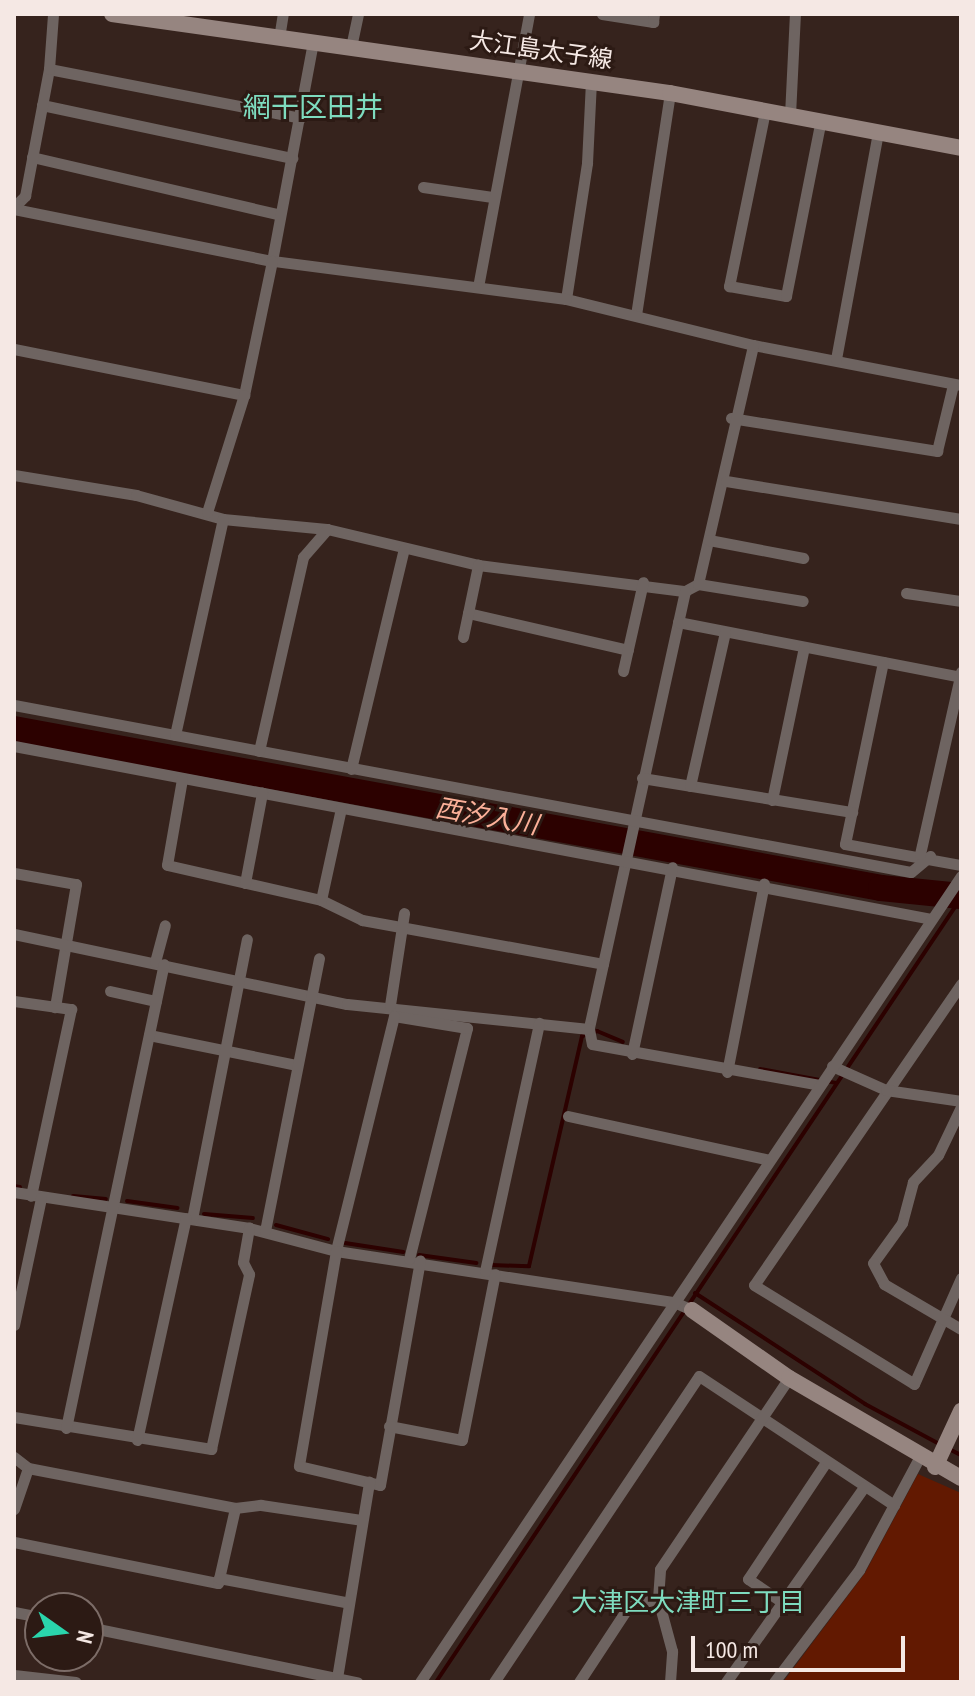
<!DOCTYPE html>
<meta charset="utf-8">
<style>
body{margin:0}
#map{position:relative;width:975px;height:1696px;overflow:hidden;background:#36231d;font-family:"PT Sans Narrow","Noto Sans JP",sans-serif}
div>[style]{position:absolute}
.green>*{inset:0;background:#621901}
.stream>*{height:4px;margin:-2px;padding:0 2px;transform-origin:2px;border-radius:2px;background:#2c0100}
.river>*{height:26px;margin:-13px;padding:0 13px;transform-origin:13px;border-radius:13px;background:#2c0100}
.street>*{height:11px;margin:-5.5px;padding:0 5.5px;transform-origin:5.5px;border-radius:5.5px;background:#6e6461}
.secondary>*{height:16px;margin:-8px;padding:0 8px;transform-origin:8px;border-radius:8px;background:#968580}
span{translate:-50% -50%;white-space:nowrap;text-align:center;line-height:1.15;-webkit-text-stroke:6px #2c1a14;paint-order:stroke}
.street-label{font-size:24px;color:#f5e8e4}
.water-label{font-size:26px;color:#fcb099;font-style:italic}
.neighbourhood-label{font-size:26px;color:#7edcbf}
.quarter-label{font-size:28px;color:#7edcbf}
.frame{position:absolute;inset:0;border:16px solid #f5e8e4;pointer-events:none}
.north{position:absolute;left:24px;top:1592px;width:80px;height:80px;box-sizing:border-box;background:#2c1a14;border:2px solid #7c6c67;border-radius:50%;rotate:104deg;font-size:22px;font-weight:700;line-height:32px;text-align:center;color:#f5e8e4}
.north::after{content:'';display:block;margin:auto;width:28px;height:36px;background:#2ad5ac;clip-path:polygon(50% 0,100% 100%,50% 72%,0 100%)}
.scale{position:absolute;left:691px;top:1636px;width:214px;height:36px;box-sizing:border-box;border:4px solid #f5e8e4;border-top:0;padding-left:10px;font-size:24px;line-height:28px;white-space:nowrap;color:#f5e8e4;-webkit-text-stroke:6px #2c1a14;paint-order:stroke}
</style>
<div id="map">
<div class="green">
<div style="clip-path:polygon(918px 1474px,961px 1493px,961px 1682px,783px 1682px,865px 1573px)"></div>
</div>
<div class="stream">
<div style="left:760px;top:1069px;width:77px;rotate:10.4deg"></div>
<div style="left:14px;top:1186px;width:6px;rotate:9deg"></div>
<div style="left:73px;top:1196px;width:33px;rotate:5deg"></div>
<div style="left:127px;top:1201px;width:51px;rotate:7.8deg"></div>
<div style="left:204px;top:1214px;width:49px;rotate:4.7deg"></div>
<div style="left:276px;top:1225px;width:54px;rotate:15.1deg"></div>
<div style="left:345px;top:1243px;width:59px;rotate:8.8deg"></div>
<div style="left:419px;top:1255px;width:58px;rotate:8deg"></div>
<div style="left:491px;top:1265px;width:38px;rotate:2deg"></div>
<div style="left:529px;top:1266px;width:236px;rotate:-77deg"></div>
<div style="left:582px;top:1036px;width:16px;rotate:-18deg"></div>
<div style="left:597px;top:1031px;width:28px;rotate:23deg"></div>
<div style="left:695px;top:1293px;width:203px;rotate:33.1deg"></div>
<div style="left:865px;top:1404px;width:86px;rotate:28.3deg"></div>
<div style="left:949px;top:1449px;width:13px;rotate:27deg"></div>
<div style="left:436px;top:1682px;width:944px;rotate:-56.19deg"></div>
</div>
<div class="river">
<div style="left:14px;top:729px;width:881px;rotate:10.39deg"></div>
<div style="left:881px;top:888px;width:80px;rotate:5.7deg"></div>
</div>
<div class="street">
<div style="left:602px;top:14px;width:52px;rotate:8.9deg"></div>
<div style="left:653px;top:22px;width:8px;rotate:-83deg"></div>
<div style="left:279px;top:38px;width:24px;rotate:-81deg"></div>
<div style="left:351px;top:47px;width:34px;rotate:-78deg"></div>
<div style="left:49px;top:69px;width:256px;rotate:11deg"></div>
<div style="left:42px;top:105px;width:256px;rotate:12deg"></div>
<div style="left:765px;top:111px;width:179px;rotate:101.6deg"></div>
<div style="left:729px;top:286px;width:58px;rotate:10deg"></div>
<div style="left:786px;top:296px;width:179px;rotate:-78.8deg"></div>
<div style="left:790px;top:115px;width:101px;rotate:-87.2deg"></div>
<div style="left:32px;top:157px;width:252px;rotate:13.1deg"></div>
<div style="left:423px;top:187px;width:70px;rotate:8.2deg"></div>
<div style="left:14px;top:207px;width:16px;rotate:-45deg"></div>
<div style="left:25px;top:196px;width:129px;rotate:-79.3deg"></div>
<div style="left:49px;top:69px;width:55px;rotate:-85.8deg"></div>
<div style="left:14px;top:209px;width:263px;rotate:11.4deg"></div>
<div style="left:272px;top:261px;width:223px;rotate:-79.4deg"></div>
<div style="left:478px;top:287px;width:278px;rotate:-79.4deg"></div>
<div style="left:566px;top:299px;width:138px;rotate:-81.2deg"></div>
<div style="left:587px;top:163px;width:82px;rotate:-87.2deg"></div>
<div style="left:636px;top:315px;width:225px;rotate:-81.3deg"></div>
<div style="left:753px;top:345px;width:212px;rotate:10.9deg"></div>
<div style="left:14px;top:349px;width:235px;rotate:11.3deg"></div>
<div style="left:836px;top:359px;width:230px;rotate:-79.5deg"></div>
<div style="left:731px;top:418px;width:209px;rotate:9.1deg"></div>
<div style="left:937px;top:451px;width:68px;rotate:-76.4deg"></div>
<div style="left:14px;top:475px;width:124px;rotate:9.3deg"></div>
<div style="left:136px;top:495px;width:90px;rotate:15.4deg"></div>
<div style="left:223px;top:519px;width:104px;rotate:5.5deg"></div>
<div style="left:327px;top:529px;width:155px;rotate:13.4deg"></div>
<div style="left:478px;top:565px;width:209px;rotate:7.2deg"></div>
<div style="left:685px;top:591px;width:15px;rotate:-28deg"></div>
<div style="left:698px;top:584px;width:245px;rotate:-77deg"></div>
<div style="left:753px;top:345px;width:193px;rotate:-166.2deg"></div>
<div style="left:566px;top:299px;width:296px;rotate:-172.6deg"></div>
<div style="left:272px;top:261px;width:137px;rotate:101.8deg"></div>
<div style="left:244px;top:395px;width:123px;rotate:107.5deg"></div>
<div style="left:726px;top:481px;width:238px;rotate:9.2deg"></div>
<div style="left:709px;top:540px;width:96px;rotate:10.8deg"></div>
<div style="left:698px;top:584px;width:106px;rotate:9.2deg"></div>
<div style="left:685px;top:591px;width:448px;rotate:102.4deg"></div>
<div style="left:589px;top:1029px;width:15px;rotate:79deg"></div>
<div style="left:592px;top:1044px;width:231px;rotate:10.2deg"></div>
<div style="left:906px;top:593px;width:56px;rotate:8.3deg"></div>
<div style="left:468px;top:613px;width:164px;rotate:13deg"></div>
<div style="left:678px;top:622px;width:288px;rotate:11deg"></div>
<div style="left:463px;top:637px;width:74px;rotate:-78.2deg"></div>
<div style="left:883px;top:662px;width:186px;rotate:101.8deg"></div>
<div style="left:845px;top:844px;width:118px;rotate:10.3deg"></div>
<div style="left:623px;top:671px;width:91px;rotate:-77.3deg"></div>
<div style="left:14px;top:705px;width:912px;rotate:10.55deg"></div>
<div style="left:911px;top:872px;width:25px;rotate:-40deg"></div>
<div style="left:175px;top:735px;width:221px;rotate:-77.5deg"></div>
<div style="left:14px;top:746px;width:933px;rotate:10.68deg"></div>
<div style="left:259px;top:751px;width:199px;rotate:-77.2deg"></div>
<div style="left:303px;top:557px;width:37px;rotate:-49deg"></div>
<div style="left:351px;top:769px;width:226px;rotate:-76.5deg"></div>
<div style="left:642px;top:778px;width:213px;rotate:9.2deg"></div>
<div style="left:182px;top:779px;width:87px;rotate:99.9deg"></div>
<div style="left:167px;top:865px;width:158px;rotate:12.8deg"></div>
<div style="left:321px;top:900px;width:46px;rotate:26deg"></div>
<div style="left:362px;top:920px;width:245px;rotate:10.3deg"></div>
<div style="left:690px;top:786px;width:158px;rotate:-77.2deg"></div>
<div style="left:772px;top:800px;width:156px;rotate:-78.2deg"></div>
<div style="left:920px;top:854px;width:187px;rotate:-77.3deg"></div>
<div style="left:14px;top:873px;width:63px;rotate:10.1deg"></div>
<div style="left:76px;top:884px;width:125px;rotate:99.7deg"></div>
<div style="left:245px;top:883px;width:92px;rotate:-79.3deg"></div>
<div style="left:321px;top:900px;width:94px;rotate:-77.7deg"></div>
<div style="left:14px;top:934px;width:340px;rotate:11.9deg"></div>
<div style="left:347px;top:1004px;width:243px;rotate:5.9deg"></div>
<div style="left:155px;top:962px;width:38px;rotate:-75deg"></div>
<div style="left:961px;top:984px;width:365px;rotate:124.5deg"></div>
<div style="left:754px;top:1285px;width:188px;rotate:31.7deg"></div>
<div style="left:914px;top:1384px;width:116px;rotate:-66.1deg"></div>
<div style="left:110px;top:991px;width:47px;rotate:12.3deg"></div>
<div style="left:14px;top:1001px;width:58px;rotate:8deg"></div>
<div style="left:71px;top:1009px;width:191px;rotate:102.1deg"></div>
<div style="left:390px;top:1005px;width:93px;rotate:-81.3deg"></div>
<div style="left:149px;top:1035px;width:151px;rotate:11.5deg"></div>
<div style="left:632px;top:1054px;width:191px;rotate:-77.9deg"></div>
<div style="left:832px;top:1066px;width:59px;rotate:24deg"></div>
<div style="left:886px;top:1090px;width:76px;rotate:8.3deg"></div>
<div style="left:727px;top:1072px;width:192px;rotate:-78.9deg"></div>
<div style="left:961px;top:1107px;width:53px;rotate:115.6deg"></div>
<div style="left:938px;top:1155px;width:37px;rotate:133deg"></div>
<div style="left:913px;top:1182px;width:42px;rotate:105deg"></div>
<div style="left:902px;top:1223px;width:49px;rotate:125.9deg"></div>
<div style="left:873px;top:1263px;width:24px;rotate:62deg"></div>
<div style="left:884px;top:1284px;width:89px;rotate:30.3deg"></div>
<div style="left:568px;top:1116px;width:206px;rotate:12.3deg"></div>
<div style="left:14px;top:1192px;width:238px;rotate:8.7deg"></div>
<div style="left:249px;top:1228px;width:90px;rotate:14.8deg"></div>
<div style="left:336px;top:1251px;width:342px;rotate:8.6deg"></div>
<div style="left:674px;top:1302px;width:20px;rotate:24deg"></div>
<div style="left:192px;top:1219px;width:285px;rotate:-78.9deg"></div>
<div style="left:265px;top:1231px;width:278px;rotate:-78.8deg"></div>
<div style="left:409px;top:1259px;width:238px;rotate:-75.9deg"></div>
<div style="left:467px;top:1028px;width:74px;rotate:-170.7deg"></div>
<div style="left:394px;top:1016px;width:242px;rotate:103.9deg"></div>
<div style="left:336px;top:1251px;width:218px;rotate:99.8deg"></div>
<div style="left:299px;top:1466px;width:83px;rotate:13.2deg"></div>
<div style="left:380px;top:1485px;width:228px;rotate:-79.9deg"></div>
<div style="left:485px;top:1271px;width:254px;rotate:-77.7deg"></div>
<div style="left:14px;top:1325px;width:130px;rotate:-78deg"></div>
<div style="left:14px;top:1417px;width:200px;rotate:9.2deg"></div>
<div style="left:211px;top:1449px;width:179px;rotate:-77.7deg"></div>
<div style="left:249px;top:1274px;width:13px;rotate:-117deg"></div>
<div style="left:243px;top:1262px;width:35px;rotate:-80deg"></div>
<div style="left:389px;top:1426px;width:74px;rotate:10.9deg"></div>
<div style="left:462px;top:1440px;width:169px;rotate:-78.8deg"></div>
<div style="left:66px;top:1428px;width:474px;rotate:-78.1deg"></div>
<div style="left:137px;top:1440px;width:227px;rotate:-77.6deg"></div>
<div style="left:14px;top:1457px;width:18px;rotate:38deg"></div>
<div style="left:28px;top:1468px;width:211px;rotate:10.9deg"></div>
<div style="left:235px;top:1508px;width:26px;rotate:-7deg"></div>
<div style="left:261px;top:1505px;width:101px;rotate:8.5deg"></div>
<div style="left:14px;top:1509px;width:43px;rotate:-71.1deg"></div>
<div style="left:14px;top:1542px;width:208px;rotate:11.4deg"></div>
<div style="left:218px;top:1583px;width:77px;rotate:-77.2deg"></div>
<div style="left:219px;top:1578px;width:128px;rotate:10.8deg"></div>
<div style="left:782px;top:1602px;width:41px;rotate:-145.9deg"></div>
<div style="left:748px;top:1579px;width:141px;rotate:-56.3deg"></div>
<div style="left:14px;top:1612px;width:26px;rotate:11deg"></div>
<div style="left:88px;top:1627px;width:275px;rotate:11.6deg"></div>
<div style="left:14px;top:1675px;width:62px;rotate:6.4deg"></div>
<div style="left:337px;top:1678px;width:199px;rotate:-80.7deg"></div>
<div style="left:420px;top:1682px;width:971px;rotate:-56.13deg"></div>
<div style="left:494px;top:1682px;width:368px;rotate:-56.2deg"></div>
<div style="left:699px;top:1376px;width:234px;rotate:33.5deg"></div>
<div style="left:579px;top:1682px;width:91px;rotate:-56.7deg"></div>
<div style="left:629px;top:1606px;width:30px;rotate:-14deg"></div>
<div style="left:670px;top:1682px;width:31px;rotate:-86deg"></div>
<div style="left:672px;top:1651px;width:54px;rotate:-105.1deg"></div>
<div style="left:658px;top:1599px;width:30px;rotate:-86deg"></div>
<div style="left:660px;top:1569px;width:230px;rotate:-56deg"></div>
<div style="left:726px;top:1682px;width:239px;rotate:-54.7deg"></div>
<div style="left:774px;top:1682px;width:141px;rotate:-52.8deg"></div>
<div style="left:859px;top:1570px;width:127px;rotate:-61.8deg"></div>
</div>
<div class="secondary">
<div style="left:112px;top:14px;width:564px;rotate:8.06deg"></div>
<div style="left:670px;top:93px;width:296px;rotate:10.7deg"></div>
<div style="left:692px;top:1310px;width:118px;rotate:35deg"></div>
<div style="left:789px;top:1378px;width:199px;rotate:30.2deg"></div>
<div style="left:935px;top:1467px;width:62px;rotate:-65.1deg"></div>
</div>
<div class="street-label">
<span style="left:541px;top:50px;rotate:8deg">大江島太子線</span>
</div>
<div class="water-label">
<span style="left:487px;top:816px;rotate:10deg">西汐入川</span>
</div>
<div class="neighbourhood-label">
<span style="left:688px;top:1602px">大津区大津町三丁目</span>
</div>
<div class="quarter-label">
<span style="left:313px;top:107px">網干区田井</span>
</div>
<div class="frame"></div>
<div class="north">N</div>
<div class="scale">100 m</div>
</div>
